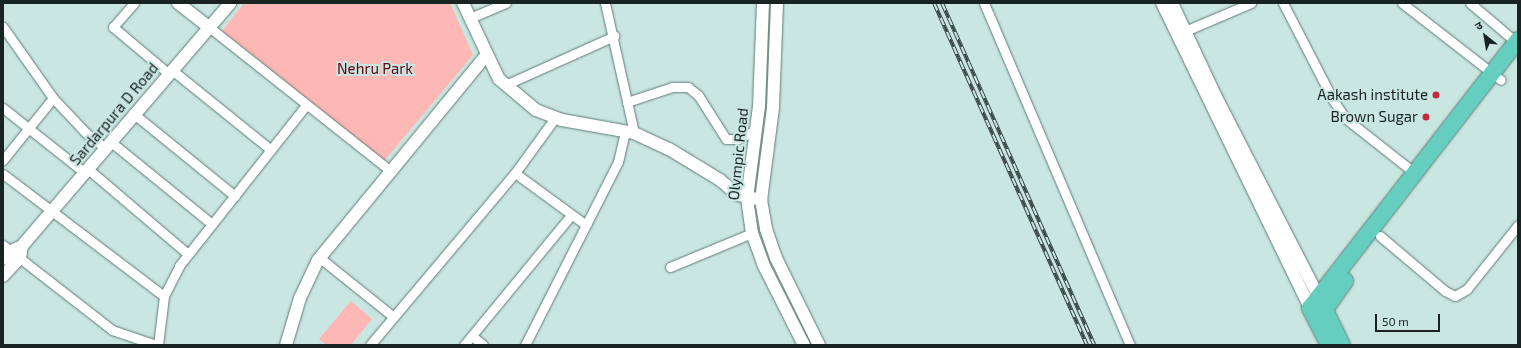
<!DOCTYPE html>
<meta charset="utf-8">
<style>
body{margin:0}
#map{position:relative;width:1521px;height:348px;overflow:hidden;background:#c9e6e1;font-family:"Exo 2","Noto Sans Devanagari",sans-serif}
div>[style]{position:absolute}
.green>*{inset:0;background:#fdb7b4}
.roads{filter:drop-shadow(0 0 1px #617b76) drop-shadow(0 0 1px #617b76)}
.street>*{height:9px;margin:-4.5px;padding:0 4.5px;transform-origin:4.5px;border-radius:4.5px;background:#fff}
.secondary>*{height:12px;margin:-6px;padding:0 6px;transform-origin:6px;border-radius:6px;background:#fff}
.highway>*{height:16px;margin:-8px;padding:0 8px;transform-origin:8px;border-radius:8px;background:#65cebe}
.rail>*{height:4px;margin-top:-2px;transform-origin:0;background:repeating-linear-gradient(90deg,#c9e6e1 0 8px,#384644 0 16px);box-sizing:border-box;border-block:1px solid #384644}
.dots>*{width:11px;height:11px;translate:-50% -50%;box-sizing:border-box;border:2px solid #c9e6e1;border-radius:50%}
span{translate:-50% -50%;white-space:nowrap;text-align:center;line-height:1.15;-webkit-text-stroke:4px #c9e6e1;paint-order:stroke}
.park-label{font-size:15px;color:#640010}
.poi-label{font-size:15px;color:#192422}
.right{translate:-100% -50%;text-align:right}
.street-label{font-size:15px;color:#192422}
.frame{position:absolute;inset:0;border:4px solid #192422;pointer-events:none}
.north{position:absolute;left:1465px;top:16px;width:40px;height:40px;-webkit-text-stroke:3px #c9e6e1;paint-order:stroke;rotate:329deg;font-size:11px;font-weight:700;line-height:16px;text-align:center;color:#192422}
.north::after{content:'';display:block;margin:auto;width:14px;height:18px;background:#192422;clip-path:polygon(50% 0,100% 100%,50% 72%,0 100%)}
.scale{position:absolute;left:1375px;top:314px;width:65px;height:18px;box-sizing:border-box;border:2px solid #192422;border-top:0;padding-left:5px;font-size:12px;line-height:14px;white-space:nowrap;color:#192422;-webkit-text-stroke:3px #c9e6e1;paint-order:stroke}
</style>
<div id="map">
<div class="green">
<div style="clip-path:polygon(244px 3px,450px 3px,473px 55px,384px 161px,222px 31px)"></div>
<div style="clip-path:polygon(351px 301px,372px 319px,351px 345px,326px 345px,319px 339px)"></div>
</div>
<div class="roads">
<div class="street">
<div style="left:134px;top:3px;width:32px;rotate:131deg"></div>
<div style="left:113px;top:27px;width:73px;rotate:40deg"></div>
<div style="left:605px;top:3px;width:133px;rotate:77.4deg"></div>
<div style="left:984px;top:3px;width:372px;rotate:66.9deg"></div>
<div style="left:1283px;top:3px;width:109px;rotate:62.7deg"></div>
<div style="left:1333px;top:100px;width:22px;rotate:56deg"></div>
<div style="left:1345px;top:118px;width:90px;rotate:38.3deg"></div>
<div style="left:1402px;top:3px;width:125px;rotate:37.9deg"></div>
<div style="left:1470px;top:3px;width:60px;rotate:40.3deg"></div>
<div style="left:470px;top:18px;width:39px;rotate:-23deg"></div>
<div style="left:3px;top:27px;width:87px;rotate:54.8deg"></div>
<div style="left:53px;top:98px;width:80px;rotate:128.9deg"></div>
<div style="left:209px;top:27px;width:233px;rotate:38.4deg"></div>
<div style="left:1185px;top:31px;width:72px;rotate:-23deg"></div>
<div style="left:172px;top:70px;width:127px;rotate:38.9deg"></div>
<div style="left:505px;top:85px;width:120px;rotate:-24.2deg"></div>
<div style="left:53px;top:98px;width:48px;rotate:46.7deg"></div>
<div style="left:86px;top:133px;width:24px;rotate:38deg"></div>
<div style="left:627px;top:102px;width:47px;rotate:-18.4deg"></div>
<div style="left:672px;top:87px;width:16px"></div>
<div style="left:688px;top:87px;width:13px;rotate:39deg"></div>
<div style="left:698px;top:95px;width:52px;rotate:57.5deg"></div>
<div style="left:726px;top:139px;width:12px"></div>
<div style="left:738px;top:139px;width:18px;rotate:-27deg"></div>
<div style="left:3px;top:108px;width:105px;rotate:38.4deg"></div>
<div style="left:134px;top:114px;width:130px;rotate:39.1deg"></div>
<div style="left:111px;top:142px;width:130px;rotate:39.1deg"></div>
<div style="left:88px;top:169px;width:131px;rotate:40.4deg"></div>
<div style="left:515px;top:173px;width:88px;rotate:36.2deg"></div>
<div style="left:3px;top:174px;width:202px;rotate:37.2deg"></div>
<div style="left:1380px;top:236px;width:85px;rotate:40.2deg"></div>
<div style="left:1445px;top:291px;width:11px;rotate:27deg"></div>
<div style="left:1455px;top:296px;width:14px;rotate:-30deg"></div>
<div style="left:1467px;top:289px;width:82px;rotate:-51.4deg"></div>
<div style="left:3px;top:245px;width:138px;rotate:37.9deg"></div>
<div style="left:112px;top:330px;width:46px;rotate:18.8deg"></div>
<div style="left:320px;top:258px;width:90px;rotate:38.7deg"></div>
<div style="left:670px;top:267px;width:89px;rotate:-22.5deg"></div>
<div style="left:472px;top:336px;width:14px;rotate:39deg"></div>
<div style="left:158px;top:345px;width:49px;rotate:-83deg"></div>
<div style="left:164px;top:296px;width:34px;rotate:-63deg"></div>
<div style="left:179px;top:266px;width:205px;rotate:-51.7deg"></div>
<div style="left:370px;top:345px;width:225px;rotate:-49.9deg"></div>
<div style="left:515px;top:173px;width:68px;rotate:-54deg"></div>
<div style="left:464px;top:345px;width:168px;rotate:-50.5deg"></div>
<div style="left:525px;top:345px;width:205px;rotate:-63.1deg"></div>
<div style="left:618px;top:162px;width:31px;rotate:-77deg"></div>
</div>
<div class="secondary">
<div style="left:178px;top:3px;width:39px;rotate:38deg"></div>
<div style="left:463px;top:3px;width:84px;rotate:64.7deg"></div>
<div style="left:499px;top:79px;width:48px;rotate:40deg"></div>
<div style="left:536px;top:110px;width:28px;rotate:21deg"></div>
<div style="left:562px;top:120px;width:73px;rotate:10.2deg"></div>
<div style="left:634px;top:133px;width:38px;rotate:25deg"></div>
<div style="left:669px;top:149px;width:60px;rotate:31.3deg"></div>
<div style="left:720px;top:180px;width:23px;rotate:40deg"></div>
<div style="left:738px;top:195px;width:24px;rotate:12deg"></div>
<div style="left:763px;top:3px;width:103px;rotate:92.2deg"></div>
<div style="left:759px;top:106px;width:93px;rotate:97.4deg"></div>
<div style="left:747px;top:198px;width:35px;rotate:82deg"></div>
<div style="left:752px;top:233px;width:33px;rotate:70deg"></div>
<div style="left:763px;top:264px;width:91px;rotate:63.2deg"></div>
<div style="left:777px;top:3px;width:105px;rotate:92.2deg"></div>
<div style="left:773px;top:108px;width:93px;rotate:97.4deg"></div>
<div style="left:761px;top:200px;width:29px;rotate:80deg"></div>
<div style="left:766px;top:229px;width:31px;rotate:71deg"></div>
<div style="left:776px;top:258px;width:97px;rotate:63.7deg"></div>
<div style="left:1162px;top:3px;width:339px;rotate:64.1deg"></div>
<div style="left:1172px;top:3px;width:104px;rotate:64.9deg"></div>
<div style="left:1216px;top:97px;width:225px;rotate:62.8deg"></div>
<div style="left:3px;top:259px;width:11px;rotate:-45deg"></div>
<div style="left:11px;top:251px;width:12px;rotate:-24deg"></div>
<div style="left:3px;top:276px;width:25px;rotate:-47deg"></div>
<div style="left:20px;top:258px;width:12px;rotate:-81deg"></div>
<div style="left:22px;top:246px;width:320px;rotate:-49.4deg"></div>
<div style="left:286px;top:345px;width:49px;rotate:-73.4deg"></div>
<div style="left:300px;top:298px;width:42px;rotate:-64.7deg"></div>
<div style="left:318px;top:260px;width:266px;rotate:-50.6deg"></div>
</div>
<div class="highway">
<div style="left:1321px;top:302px;width:48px;rotate:64deg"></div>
<div style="left:1317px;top:321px;width:49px;rotate:-55deg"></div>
<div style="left:1329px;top:345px;width:42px;rotate:-117.2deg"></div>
<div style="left:1310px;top:308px;width:339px;rotate:-52.2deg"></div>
</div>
</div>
<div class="rail">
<div style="left:934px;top:3px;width:375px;rotate:65.9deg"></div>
<div style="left:942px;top:3px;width:374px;rotate:66deg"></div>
</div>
<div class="dots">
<div style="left:1436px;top:95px;background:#bf2f3a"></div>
<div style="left:1426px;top:117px;background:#bf2f3a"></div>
</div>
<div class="park-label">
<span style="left:375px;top:69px">Nehru Park</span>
</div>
<div class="poi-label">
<span class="right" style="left:1428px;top:95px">Aakash institute</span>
<span class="right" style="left:1418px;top:117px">Brown Sugar</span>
</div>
<div class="street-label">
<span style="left:114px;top:114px;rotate:-50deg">Sardarpura D Road</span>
<span style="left:738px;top:154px;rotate:-84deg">Olympic Road</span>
</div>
<div class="frame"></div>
<div class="north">उ</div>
<div class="scale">50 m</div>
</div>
